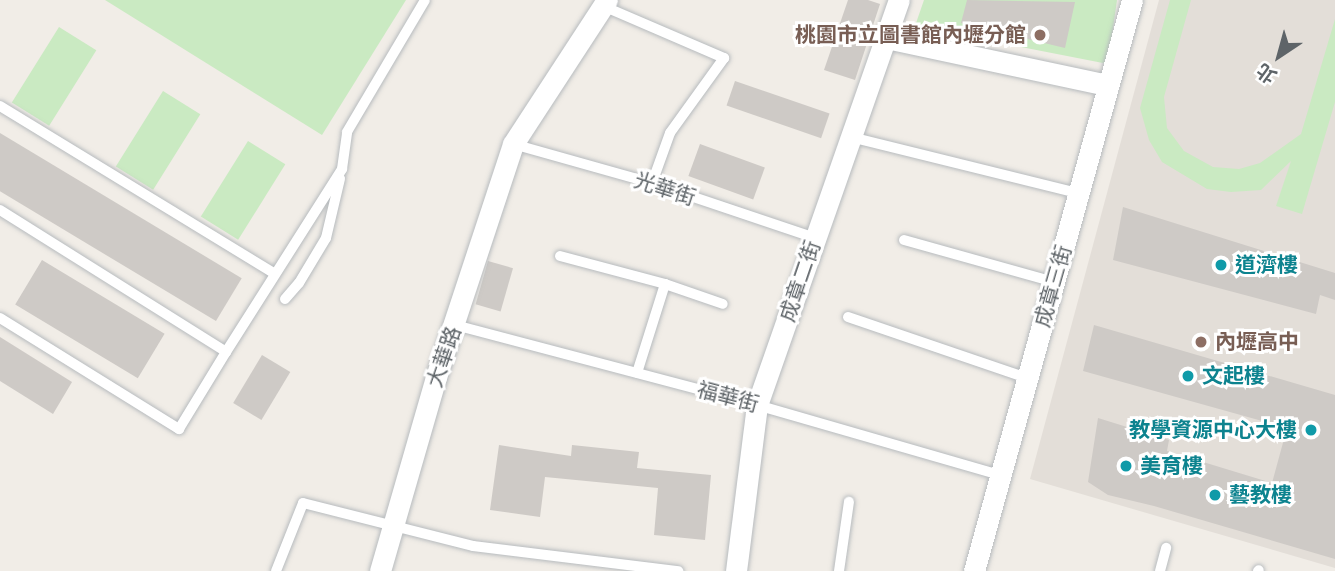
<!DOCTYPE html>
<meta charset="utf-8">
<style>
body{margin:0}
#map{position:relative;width:1335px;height:571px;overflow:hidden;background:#f1ede7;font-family:"Roboto Condensed","Noto Sans TC",sans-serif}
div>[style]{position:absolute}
.education>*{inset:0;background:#e3ded8}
.green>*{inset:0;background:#caeac2;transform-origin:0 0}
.building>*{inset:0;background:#cecac6;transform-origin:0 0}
.roads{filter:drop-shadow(0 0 2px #b7bbbe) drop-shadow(0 0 2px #b7bbbe)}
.lane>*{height:10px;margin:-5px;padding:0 5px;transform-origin:5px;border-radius:5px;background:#fff}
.street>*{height:21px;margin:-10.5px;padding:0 10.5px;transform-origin:10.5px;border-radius:10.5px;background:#fff}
.dots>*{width:19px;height:19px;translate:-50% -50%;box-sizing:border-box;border:4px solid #fff;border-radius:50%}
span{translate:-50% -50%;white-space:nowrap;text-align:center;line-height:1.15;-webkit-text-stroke:6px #fff;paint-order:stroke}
.education-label{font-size:21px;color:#785e54;font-weight:700}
.right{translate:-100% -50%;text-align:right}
.left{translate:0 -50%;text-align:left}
.street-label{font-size:21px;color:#5e6468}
.culture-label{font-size:21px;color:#0d838f;font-weight:700}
.north{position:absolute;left:1244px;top:21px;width:70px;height:70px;-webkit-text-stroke:5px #fff;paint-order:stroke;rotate:216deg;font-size:19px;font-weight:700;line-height:28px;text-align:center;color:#5e6468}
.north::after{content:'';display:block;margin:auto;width:24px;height:32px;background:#5e6468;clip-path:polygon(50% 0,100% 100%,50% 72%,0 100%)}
</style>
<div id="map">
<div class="education">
<div style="clip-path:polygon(1159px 0,1335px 0,1335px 568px,1030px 479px)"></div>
</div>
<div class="green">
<div style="clip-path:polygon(105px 0,406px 0,322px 135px)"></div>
<div style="clip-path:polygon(924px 0,1117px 0,1108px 64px,915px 26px)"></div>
<div style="clip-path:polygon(1170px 0,1191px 0,1164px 97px,1167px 128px,1184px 151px,1213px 167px,1239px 169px,1260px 163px,1301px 134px,1335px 19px,1335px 102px,1302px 214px,1276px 206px,1291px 161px,1261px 190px,1231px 192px,1207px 189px,1162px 162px,1149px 140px,1140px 108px)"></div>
<div style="left:59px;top:27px;width:44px;height:89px;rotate:32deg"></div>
<div style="left:163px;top:91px;width:44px;height:89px;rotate:32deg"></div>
<div style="left:248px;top:141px;width:44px;height:89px;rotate:32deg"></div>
</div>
<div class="building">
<div style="clip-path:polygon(848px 0,868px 0,880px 4px,855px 80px,824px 70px)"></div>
<div style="clip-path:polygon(967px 0,1075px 2px,1065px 48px,961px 23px)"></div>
<div style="left:735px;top:81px;width:100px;height:26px;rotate:19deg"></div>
<div style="left:0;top:133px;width:282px;height:50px;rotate:31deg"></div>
<div style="left:700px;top:144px;width:69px;height:34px;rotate:20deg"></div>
<div style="clip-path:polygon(1123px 207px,1335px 273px,1335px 300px,1320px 295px,1316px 314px,1113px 260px)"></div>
<div style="left:42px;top:260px;width:143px;height:52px;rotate:31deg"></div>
<div style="left:488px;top:261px;width:26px;height:45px;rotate:16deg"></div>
<div style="clip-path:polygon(1094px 325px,1335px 395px,1335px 559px,1154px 506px,1108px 495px,1088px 482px,1098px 418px,1169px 440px,1167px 451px,1272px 483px,1287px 428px,1083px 371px)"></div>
<div style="clip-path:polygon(0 337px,72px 382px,53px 414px,0 381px)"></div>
<div style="left:262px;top:355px;width:33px;height:56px;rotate:31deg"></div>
<div style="clip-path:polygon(499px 445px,571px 456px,572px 445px,639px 452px,637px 468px,711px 475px,705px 540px,654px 535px,658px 488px,545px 477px,540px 517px,490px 510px)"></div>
</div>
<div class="roads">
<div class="lane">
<div style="left:603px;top:6px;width:132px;rotate:23.3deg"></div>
<div style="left:724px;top:58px;width:92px;rotate:125.8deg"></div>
<div style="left:670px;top:133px;width:53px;rotate:109.8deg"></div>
<div style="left:0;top:106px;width:322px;rotate:31.4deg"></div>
<div style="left:851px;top:137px;width:234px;rotate:13.9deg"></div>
<div style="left:513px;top:144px;width:144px;rotate:15.7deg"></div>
<div style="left:652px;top:183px;width:172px;rotate:18.6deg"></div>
<div style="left:0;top:210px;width:267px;rotate:32.1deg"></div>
<div style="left:226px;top:352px;width:217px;rotate:-57.6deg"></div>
<div style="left:342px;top:169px;width:37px;rotate:-82deg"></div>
<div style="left:347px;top:132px;width:153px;rotate:-59.4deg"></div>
<div style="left:904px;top:240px;width:156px;rotate:15.6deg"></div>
<div style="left:560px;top:256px;width:109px;rotate:14.9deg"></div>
<div style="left:665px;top:284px;width:93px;rotate:107.5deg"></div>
<div style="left:665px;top:284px;width:61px;rotate:19deg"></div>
<div style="left:285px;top:299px;width:21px;rotate:-49deg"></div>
<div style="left:299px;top:283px;width:52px;rotate:-59deg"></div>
<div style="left:326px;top:238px;width:61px;rotate:-76.7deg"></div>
<div style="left:848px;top:317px;width:189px;rotate:18.8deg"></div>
<div style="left:0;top:318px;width:211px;rotate:31.8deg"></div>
<div style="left:179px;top:429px;width:90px;rotate:-58.6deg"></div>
<div style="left:455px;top:325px;width:312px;rotate:14.8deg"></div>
<div style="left:757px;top:405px;width:253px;rotate:16.1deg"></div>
<div style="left:276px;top:571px;width:73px;rotate:-68.3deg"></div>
<div style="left:303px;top:503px;width:175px;rotate:14.2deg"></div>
<div style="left:473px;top:546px;width:207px;rotate:7deg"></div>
<div style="left:839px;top:571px;width:70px;rotate:-81.8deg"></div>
<div style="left:1160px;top:571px;width:24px;rotate:-75deg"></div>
<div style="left:1258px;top:571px;width:1px;rotate:-45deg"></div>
</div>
<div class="street">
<div style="left:886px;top:38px;width:227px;rotate:12deg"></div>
<div style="left:380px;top:571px;width:202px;rotate:-73.9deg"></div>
<div style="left:436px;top:377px;width:245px;rotate:-71.7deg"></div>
<div style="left:513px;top:144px;width:172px;rotate:-56.9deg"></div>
<div style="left:736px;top:571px;width:167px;rotate:-82.8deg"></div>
<div style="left:757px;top:405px;width:429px;rotate:-70.7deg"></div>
<div style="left:974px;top:571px;width:592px;rotate:-74.53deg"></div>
</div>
</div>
<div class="dots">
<div style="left:1040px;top:35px;background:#8d6e63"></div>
<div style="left:1221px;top:265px;background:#0f9aa8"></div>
<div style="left:1201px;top:342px;background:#8d6e63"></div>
<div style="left:1188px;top:376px;background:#0f9aa8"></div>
<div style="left:1311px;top:430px;background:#0f9aa8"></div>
<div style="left:1126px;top:466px;background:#0f9aa8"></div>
<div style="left:1215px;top:495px;background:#0f9aa8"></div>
</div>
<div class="education-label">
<span class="right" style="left:1026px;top:35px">桃園市立圖書館內壢分館</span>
<span class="left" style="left:1215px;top:342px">內壢高中</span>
</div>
<div class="street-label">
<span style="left:665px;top:189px;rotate:18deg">光華街</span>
<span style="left:800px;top:281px;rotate:-71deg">成章二街</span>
<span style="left:1053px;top:286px;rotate:-74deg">成章三街</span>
<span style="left:444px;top:357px;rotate:-71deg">大華路</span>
<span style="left:728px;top:397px;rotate:15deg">福華街</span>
</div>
<div class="culture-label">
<span class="left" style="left:1235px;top:265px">道濟樓</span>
<span class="left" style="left:1202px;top:376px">文起樓</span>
<span class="right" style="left:1297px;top:430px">教學資源中心大樓</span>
<span class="left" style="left:1140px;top:466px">美育樓</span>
<span class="left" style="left:1229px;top:495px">藝教樓</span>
</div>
<div class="north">北</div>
</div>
